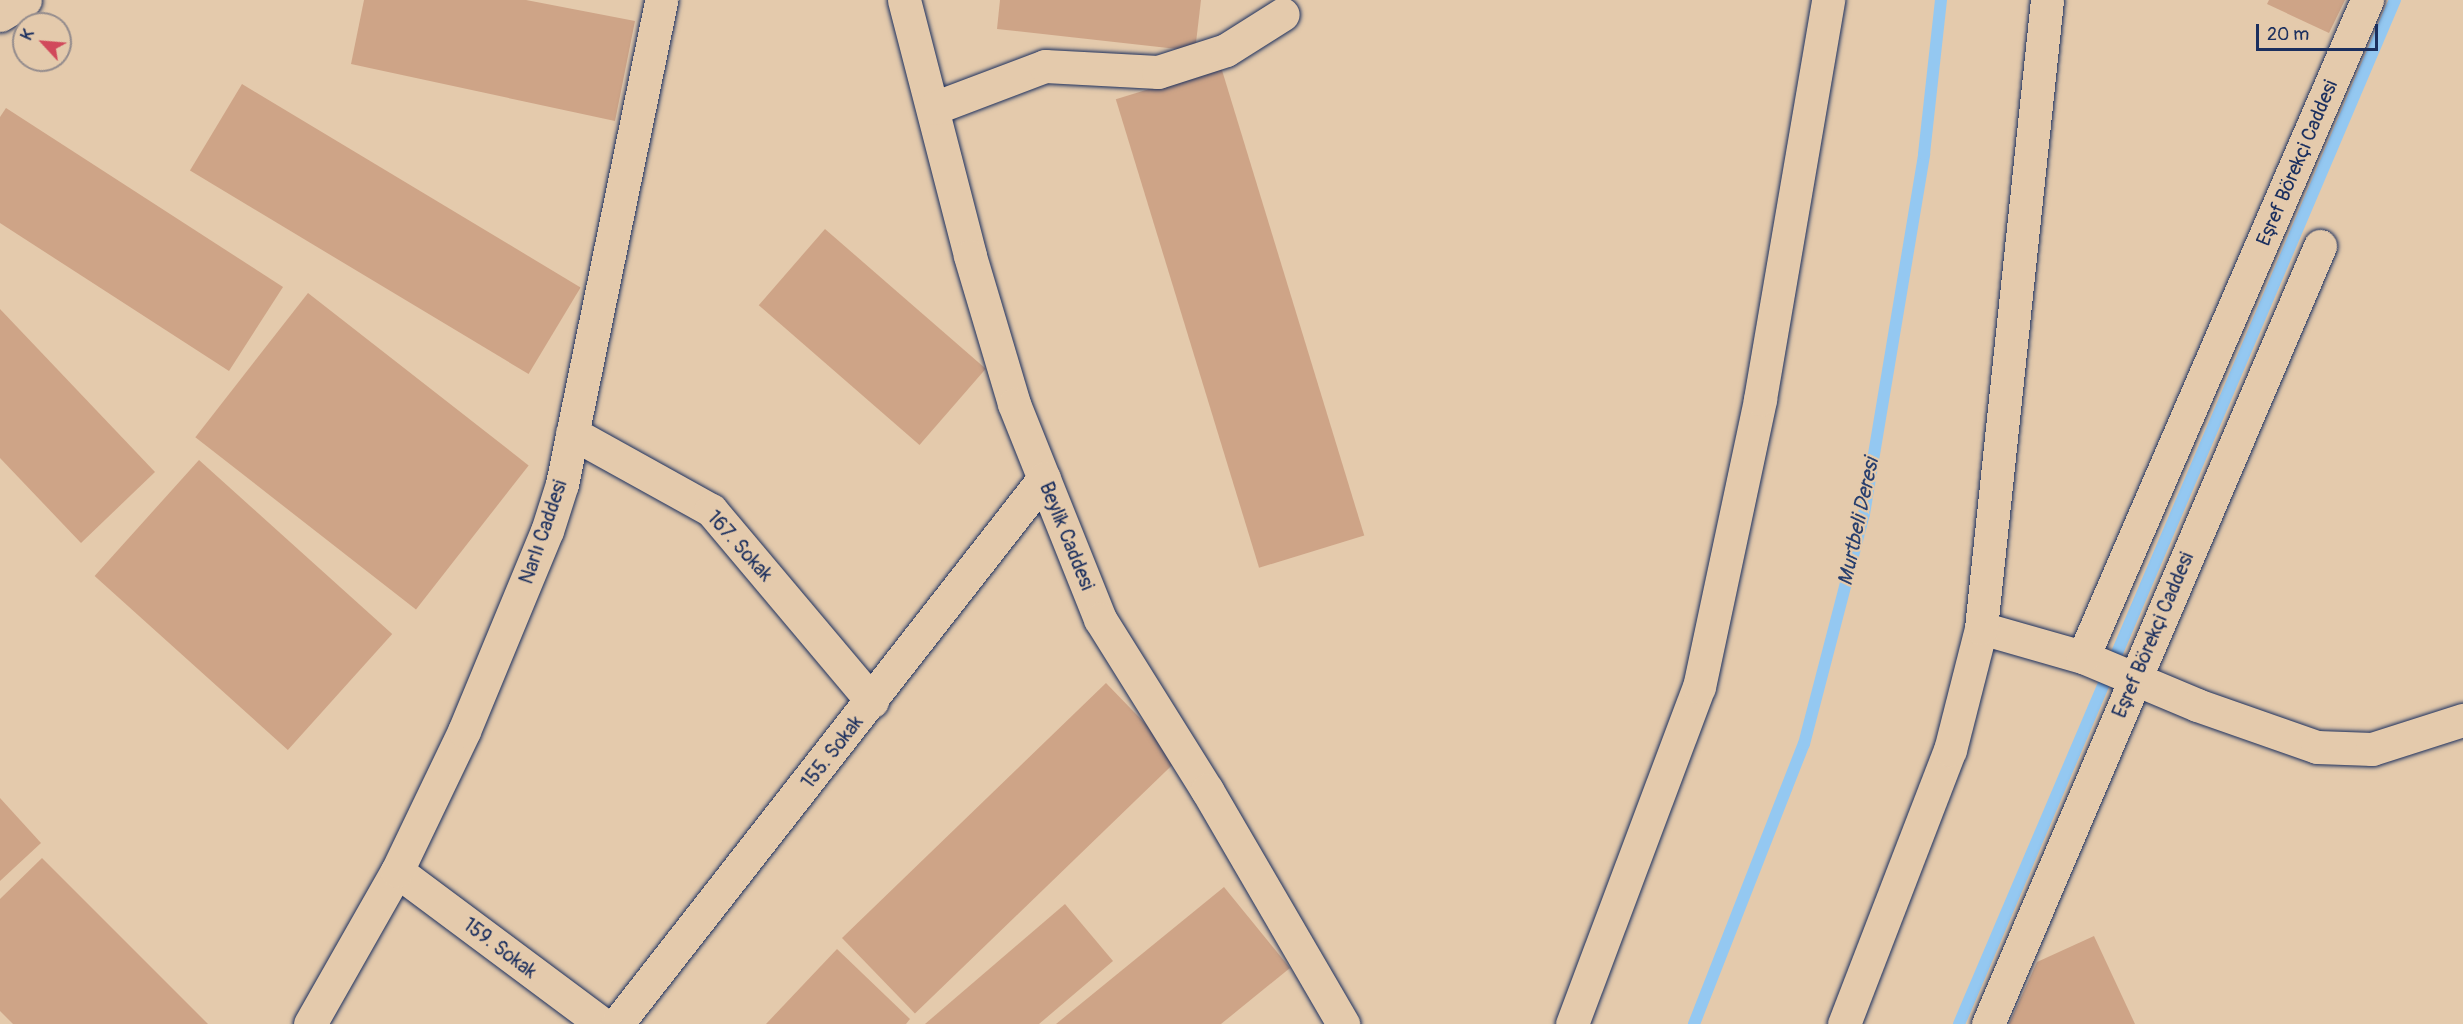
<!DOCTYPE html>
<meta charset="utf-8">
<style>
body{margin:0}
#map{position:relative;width:2463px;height:1024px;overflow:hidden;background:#e4caac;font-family:Pangolin,sans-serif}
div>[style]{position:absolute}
.stream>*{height:12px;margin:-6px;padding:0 6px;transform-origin:6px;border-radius:6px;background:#94c8f1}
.building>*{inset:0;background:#cea487;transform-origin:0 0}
.roads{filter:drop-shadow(0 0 2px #1b2f5e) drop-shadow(0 0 2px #1b2f5e)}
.minor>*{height:33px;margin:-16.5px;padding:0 16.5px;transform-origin:16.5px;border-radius:16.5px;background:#e4caac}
span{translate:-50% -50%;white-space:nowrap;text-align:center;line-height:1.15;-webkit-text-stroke:4.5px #e4caac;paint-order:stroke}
.street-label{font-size:20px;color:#1b2f5e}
.water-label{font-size:21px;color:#273e6d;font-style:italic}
.north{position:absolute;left:12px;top:12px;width:60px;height:60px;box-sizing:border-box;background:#e4caac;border:2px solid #948c8d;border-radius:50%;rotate:296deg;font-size:16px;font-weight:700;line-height:24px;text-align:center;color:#1b2f5e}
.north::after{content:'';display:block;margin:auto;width:21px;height:27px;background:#d1495b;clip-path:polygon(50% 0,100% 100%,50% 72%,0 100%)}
.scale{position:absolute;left:2256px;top:24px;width:122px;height:27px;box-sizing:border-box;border:3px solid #1b2f5e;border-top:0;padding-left:8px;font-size:18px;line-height:21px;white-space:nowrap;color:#1b2f5e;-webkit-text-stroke:4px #e4caac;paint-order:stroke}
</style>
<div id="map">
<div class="stream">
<div style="left:1694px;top:1024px;width:301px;rotate:-68.6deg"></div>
<div style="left:1804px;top:744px;width:238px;rotate:-75.4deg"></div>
<div style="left:1864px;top:514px;width:365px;rotate:-80.5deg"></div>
<div style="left:1924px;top:154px;width:155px;rotate:-83.7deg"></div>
<div style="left:1959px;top:1024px;width:1113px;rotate:-66.94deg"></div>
</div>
<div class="building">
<div style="clip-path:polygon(364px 0,526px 0,635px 21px,615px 121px,351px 64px)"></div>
<div style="clip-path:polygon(1000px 0,1201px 0,1195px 51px,997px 29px)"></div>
<div style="clip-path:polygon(2269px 0,2345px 0,2329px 33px,2267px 4px)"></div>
<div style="left:1221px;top:67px;width:490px;height:110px;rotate:73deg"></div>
<div style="left:242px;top:84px;width:395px;height:101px;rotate:31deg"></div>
<div style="clip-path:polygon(6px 108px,283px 287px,229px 371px,0 223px,0 117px)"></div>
<div style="left:825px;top:229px;width:213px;height:101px;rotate:41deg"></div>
<div style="left:308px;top:293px;width:280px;height:183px;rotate:38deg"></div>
<div style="clip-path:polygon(0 309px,155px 472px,81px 543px,0 458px)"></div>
<div style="left:199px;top:460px;width:260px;height:156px;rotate:42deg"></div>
<div style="left:1106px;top:683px;width:105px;height:367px;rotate:46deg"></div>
<div style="clip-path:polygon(0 798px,41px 843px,0 881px)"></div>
<div style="clip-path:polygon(42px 858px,208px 1024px,13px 1024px,0 1011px,0 899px)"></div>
<div style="clip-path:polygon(1224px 887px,1290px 968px,1221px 1024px,1056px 1024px)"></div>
<div style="clip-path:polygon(1065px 904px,1113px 961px,1039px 1024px,925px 1024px)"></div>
<div style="clip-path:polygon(2094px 936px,2135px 1024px,2009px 1024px,2037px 962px)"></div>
<div style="clip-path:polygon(837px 949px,910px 1019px,906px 1024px,766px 1024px)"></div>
</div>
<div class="roads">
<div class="minor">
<div style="left:904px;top:0;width:264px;rotate:75.5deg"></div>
<div style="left:970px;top:256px;width:154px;rotate:73.4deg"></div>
<div style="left:1014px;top:404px;width:232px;rotate:68.2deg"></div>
<div style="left:1100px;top:619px;width:202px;rotate:58deg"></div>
<div style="left:1207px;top:790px;width:271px;rotate:59.8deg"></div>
<div style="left:0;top:15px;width:29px;rotate:-31deg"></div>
<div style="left:934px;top:108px;width:119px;rotate:-20.7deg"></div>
<div style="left:1045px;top:66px;width:113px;rotate:3deg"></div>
<div style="left:1158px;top:72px;width:71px;rotate:-17.9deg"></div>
<div style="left:1226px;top:50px;width:67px;rotate:-32.3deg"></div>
<div style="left:572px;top:433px;width:159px;rotate:29deg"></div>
<div style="left:711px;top:510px;width:250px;rotate:49.9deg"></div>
<div style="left:1981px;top:628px;width:106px;rotate:15.9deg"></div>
<div style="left:2083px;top:657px;width:124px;rotate:22.8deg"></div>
<div style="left:2197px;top:705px;width:127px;rotate:19.3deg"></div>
<div style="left:2317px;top:747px;width:55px;rotate:2.1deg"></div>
<div style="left:2372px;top:749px;width:96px;rotate:-17.7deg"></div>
<div style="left:2083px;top:657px;width:716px;rotate:-66.62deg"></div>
<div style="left:397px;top:871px;width:256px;rotate:36.7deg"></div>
<div style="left:310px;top:1024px;width:176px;rotate:-60.4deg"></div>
<div style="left:397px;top:871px;width:155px;rotate:-64.4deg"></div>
<div style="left:464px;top:731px;width:217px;rotate:-67.5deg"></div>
<div style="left:547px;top:531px;width:49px;rotate:-72.3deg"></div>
<div style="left:562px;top:484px;width:494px;rotate:-78.4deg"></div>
<div style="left:617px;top:1024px;width:693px;rotate:-51.97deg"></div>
<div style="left:1572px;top:1024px;width:360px;rotate:-69.4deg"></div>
<div style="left:1699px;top:687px;width:294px;rotate:-78deg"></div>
<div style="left:1760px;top:399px;width:405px;rotate:-80.3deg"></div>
<div style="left:1844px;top:1024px;width:294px;rotate:-68.9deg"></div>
<div style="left:1950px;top:750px;width:126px;rotate:-75.7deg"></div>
<div style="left:1981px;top:628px;width:631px;rotate:-84deg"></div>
<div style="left:1988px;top:1024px;width:846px;rotate:-66.89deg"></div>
</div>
</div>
<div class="street-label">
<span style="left:2297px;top:163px;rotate:-67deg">Eşref Börekçi Caddesi</span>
<span style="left:543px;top:532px;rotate:-71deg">Narlı Caddesi</span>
<span style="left:1067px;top:536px;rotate:68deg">Beylik Caddesi</span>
<span style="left:740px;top:546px;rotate:48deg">167. Sokak</span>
<span style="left:2153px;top:635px;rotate:-67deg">Eşref Börekçi Caddesi</span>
<span style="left:832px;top:752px;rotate:-52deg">155. Sokak</span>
<span style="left:500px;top:948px;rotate:37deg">159. Sokak</span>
</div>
<div class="water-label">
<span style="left:1859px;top:522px;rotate:-78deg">Murtbeli Deresi</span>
</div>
<div class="north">K</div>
<div class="scale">20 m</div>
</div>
